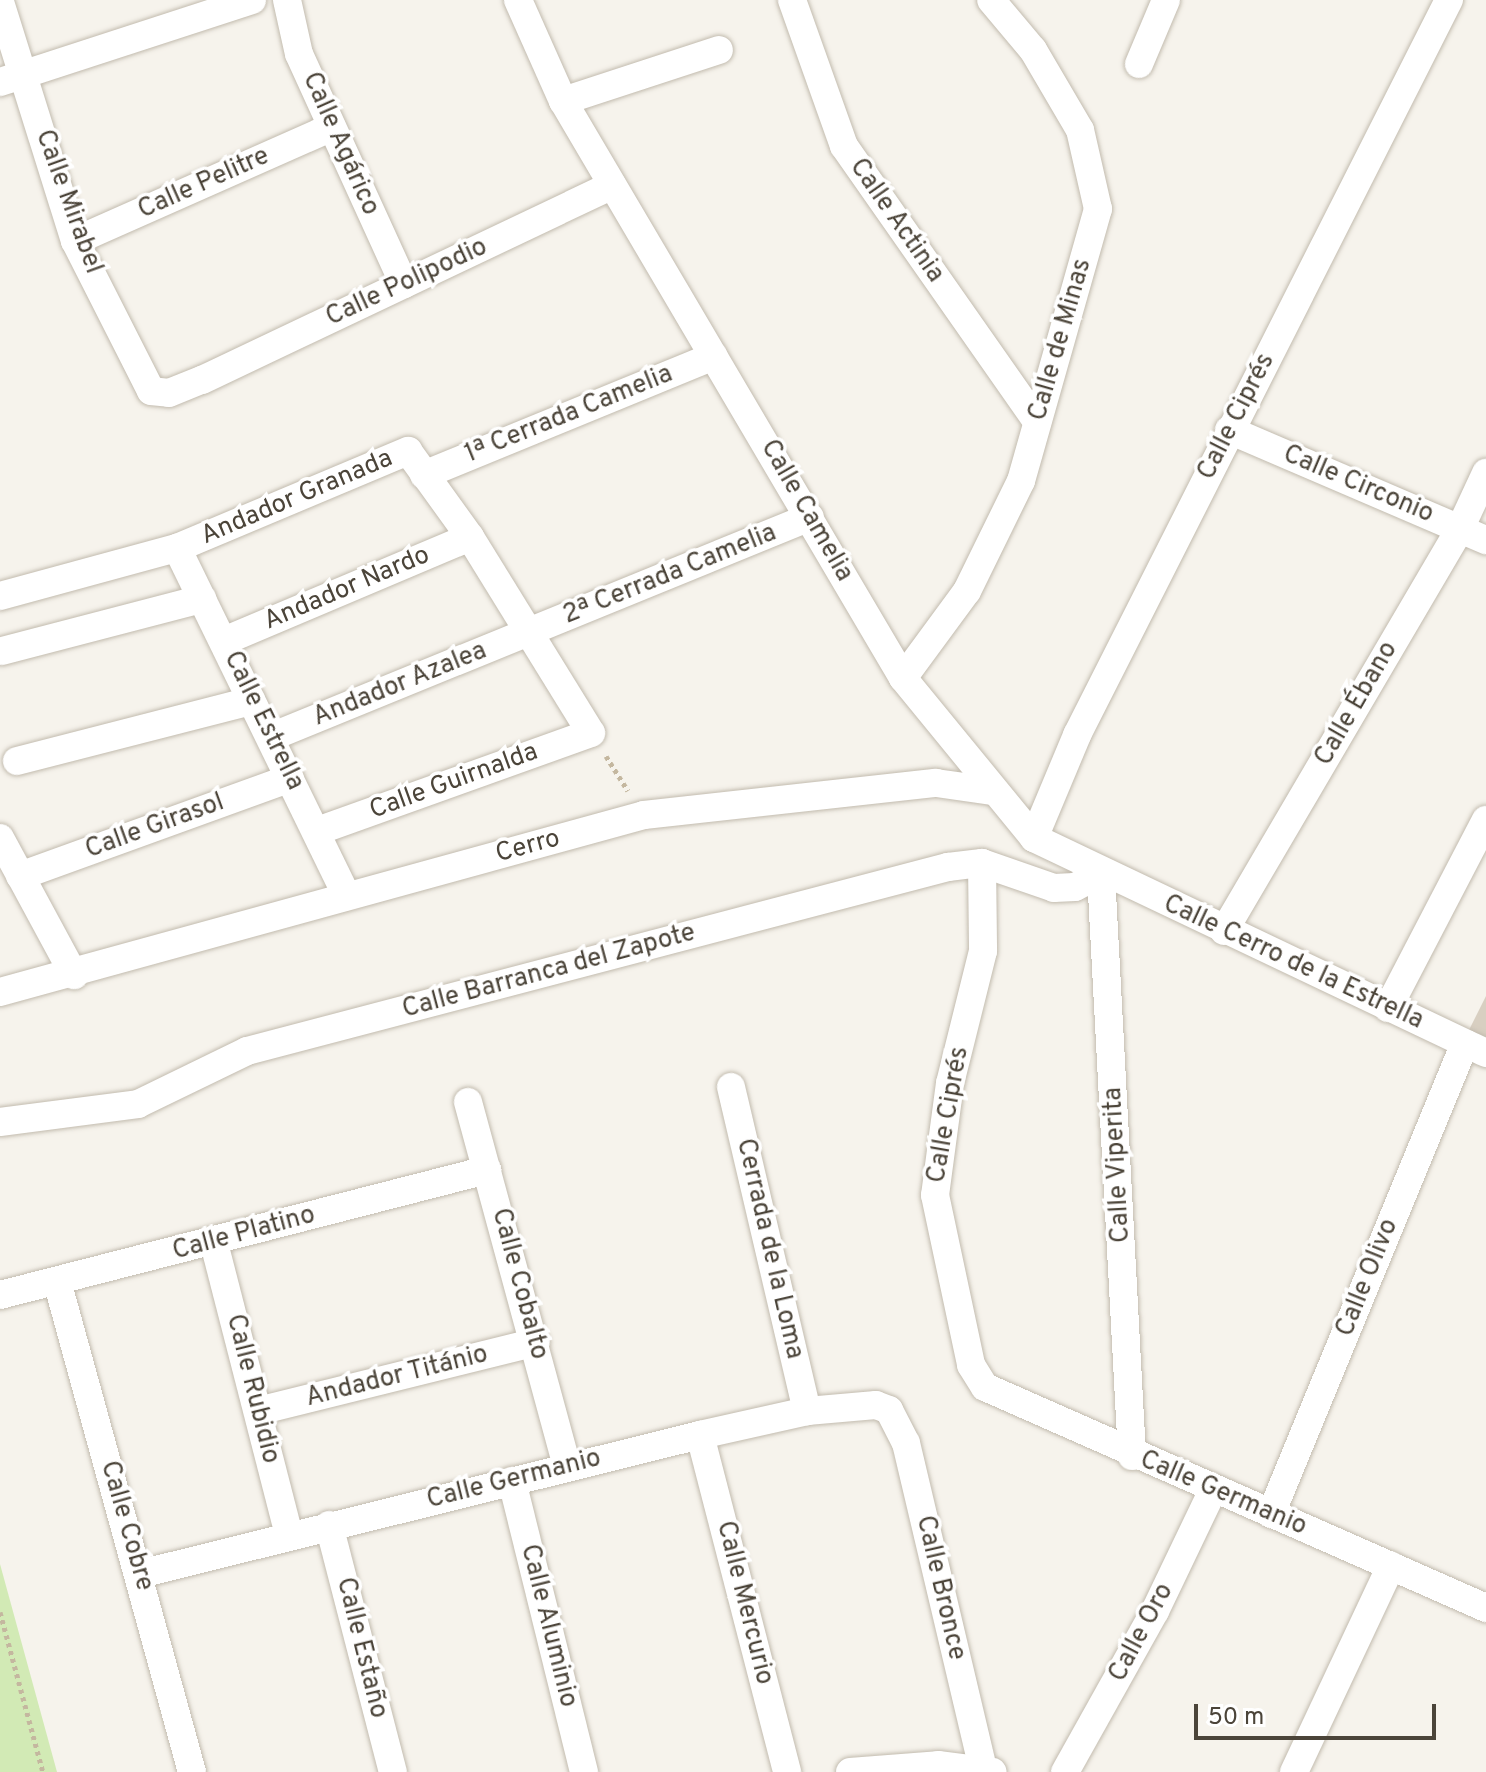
<!DOCTYPE html>
<meta charset="utf-8">
<style>
body{margin:0}
#map{position:relative;width:1486px;height:1772px;overflow:hidden;background:#f6f3ec;font-family:Overpass,sans-serif}
div>[style]{position:absolute}
.green>*{inset:0;background:#d2eab5}
.building>*{inset:0;background:#d8cfc1}
.path>*{height:5px;margin-top:-2.5px;transform-origin:0;background:repeating-linear-gradient(90deg,#c4b79f 0 4px,transparent 0 8px)}
.roads{filter:drop-shadow(0 0 2px #c2bbae) drop-shadow(0 0 2px #c2bbae)}
.minor>*{height:28px;margin:-14px;padding:0 14px;transform-origin:14px;border-radius:14px;background:#fff}
span{translate:-50% -50%;white-space:nowrap;text-align:center;line-height:1.15;-webkit-text-stroke:7px #fff;paint-order:stroke}
.street-label{font-size:26px;color:#4b4439}
.scale{position:absolute;left:1194px;top:1704px;width:242px;height:36px;box-sizing:border-box;border:4px solid #4b4439;border-top:0;padding-left:10px;font-size:24px;line-height:28px;white-space:nowrap;color:#4b4439;-webkit-text-stroke:6px #fff;paint-order:stroke}
</style>
<div id="map">
<div class="green">
<div style="clip-path:polygon(0 1564px,57px 1772px,0 1772px)"></div>
</div>
<div class="building">
<div style="clip-path:polygon(1486px 996px,1486px 1044px,1466px 1036px)"></div>
</div>
<div class="path">
<div style="left:606px;top:756px;width:41px;rotate:57.8deg"></div>
<div style="left:0;top:1612px;width:166px;rotate:75deg"></div>
</div>
<div class="roads">
<div class="minor">
<div style="left:287px;top:0;width:55px;rotate:77.5deg"></div>
<div style="left:299px;top:54px;width:253px;rotate:65.5deg"></div>
<div style="left:518px;top:0;width:111px;rotate:66deg"></div>
<div style="left:563px;top:101px;width:670px;rotate:59.49deg"></div>
<div style="left:903px;top:678px;width:207px;rotate:50.7deg"></div>
<div style="left:1034px;top:838px;width:501px;rotate:25.44deg"></div>
<div style="left:792px;top:0;width:155px;rotate:70.4deg"></div>
<div style="left:844px;top:146px;width:337px;rotate:55deg"></div>
<div style="left:0;top:2px;width:250px;rotate:72.6deg"></div>
<div style="left:75px;top:241px;width:168px;rotate:63.1deg"></div>
<div style="left:151px;top:391px;width:18px;rotate:6deg"></div>
<div style="left:169px;top:393px;width:35px;rotate:-22deg"></div>
<div style="left:202px;top:380px;width:454px;rotate:-25.4deg"></div>
<div style="left:1139px;top:64px;width:69px;rotate:-67.1deg"></div>
<div style="left:0;top:82px;width:265px;rotate:-18deg"></div>
<div style="left:563px;top:101px;width:164px;rotate:-18.1deg"></div>
<div style="left:75px;top:241px;width:281px;rotate:-23.9deg"></div>
<div style="left:1229px;top:430px;width:280px;rotate:23.2deg"></div>
<div style="left:424px;top:475px;width:313px;rotate:-22.3deg"></div>
<div style="left:177px;top:548px;width:387px;rotate:64deg"></div>
<div style="left:0;top:596px;width:183px;rotate:-15.2deg"></div>
<div style="left:177px;top:548px;width:251px;rotate:-22.8deg"></div>
<div style="left:408px;top:451px;width:106px;rotate:54.2deg"></div>
<div style="left:470px;top:537px;width:230px;rotate:58.3deg"></div>
<div style="left:591px;top:733px;width:290px;rotate:160.3deg"></div>
<div style="left:224px;top:641px;width:267px;rotate:-22.9deg"></div>
<div style="left:2px;top:651px;width:207px;rotate:-14.6deg"></div>
<div style="left:903px;top:678px;width:108px;rotate:-53.7deg"></div>
<div style="left:967px;top:591px;width:123px;rotate:-63.9deg"></div>
<div style="left:1021px;top:481px;width:283px;rotate:-74.2deg"></div>
<div style="left:1098px;top:209px;width:81px;rotate:-102.8deg"></div>
<div style="left:1080px;top:130px;width:93px;rotate:-120.4deg"></div>
<div style="left:1033px;top:50px;width:65px;rotate:-130deg"></div>
<div style="left:271px;top:737px;width:582px;rotate:-22.2deg"></div>
<div style="left:17px;top:761px;width:242px;rotate:-14.4deg"></div>
<div style="left:0;top:838px;width:156px;rotate:61.6deg"></div>
<div style="left:1034px;top:838px;width:112px;rotate:-67.3deg"></div>
<div style="left:1077px;top:735px;width:824px;rotate:-63.16deg"></div>
<div style="left:982px;top:863px;width:88px;rotate:89.3deg"></div>
<div style="left:983px;top:951px;width:136px;rotate:104deg"></div>
<div style="left:950px;top:1083px;width:113px;rotate:97.6deg"></div>
<div style="left:935px;top:1195px;width:174px;rotate:78deg"></div>
<div style="left:971px;top:1365px;width:26px;rotate:58deg"></div>
<div style="left:985px;top:1387px;width:548px;rotate:23.8deg"></div>
<div style="left:1101px;top:874px;width:583px;rotate:86.95deg"></div>
<div style="left:20px;top:876px;width:287px;rotate:-19.9deg"></div>
<div style="left:1224px;top:931px;width:466px;rotate:-59.6deg"></div>
<div style="left:1460px;top:529px;width:62px;rotate:-65.1deg"></div>
<div style="left:0;top:992px;width:668px;rotate:-15.37deg"></div>
<div style="left:644px;top:815px;width:294px;rotate:-6.3deg"></div>
<div style="left:936px;top:783px;width:58px;rotate:8deg"></div>
<div style="left:1388px;top:1008px;width:212px;rotate:-62.5deg"></div>
<div style="left:731px;top:1087px;width:333px;rotate:76.8deg"></div>
<div style="left:468px;top:1102px;width:378px;rotate:74.8deg"></div>
<div style="left:0;top:1122px;width:139px;rotate:-7.4deg"></div>
<div style="left:138px;top:1104px;width:121px;rotate:-25.9deg"></div>
<div style="left:247px;top:1051px;width:725px;rotate:-14.71deg"></div>
<div style="left:948px;top:867px;width:34px;rotate:-7deg"></div>
<div style="left:982px;top:863px;width:76px;rotate:19.1deg"></div>
<div style="left:1054px;top:888px;width:21px;rotate:-3deg"></div>
<div style="left:1075px;top:887px;width:29px;rotate:-27deg"></div>
<div style="left:214px;top:1243px;width:301px;rotate:75.6deg"></div>
<div style="left:57px;top:1281px;width:509px;rotate:74.63deg"></div>
<div style="left:0;top:1295px;width:503px;rotate:-14.4deg"></div>
<div style="left:258px;top:1411px;width:286px;rotate:-13.9deg"></div>
<div style="left:700px;top:1435px;width:348px;rotate:75.5deg"></div>
<div style="left:512px;top:1481px;width:300px;rotate:76.1deg"></div>
<div style="left:1271px;top:1514px;width:509px;rotate:-67.61deg"></div>
<div style="left:329px;top:1525px;width:255px;rotate:75.5deg"></div>
<div style="left:140px;top:1574px;width:577px;rotate:-13.94deg"></div>
<div style="left:700px;top:1435px;width:110px;rotate:-12.6deg"></div>
<div style="left:807px;top:1411px;width:69px;rotate:-5deg"></div>
<div style="left:876px;top:1405px;width:14px;rotate:21deg"></div>
<div style="left:889px;top:1410px;width:37px;rotate:63deg"></div>
<div style="left:906px;top:1443px;width:335px;rotate:76.7deg"></div>
<div style="left:850px;top:1772px;width:88px;rotate:-4.5deg"></div>
<div style="left:938px;top:1765px;width:55px;rotate:7.3deg"></div>
<div style="left:1065px;top:1772px;width:184px;rotate:-60.8deg"></div>
<div style="left:1155px;top:1611px;width:134px;rotate:-64.4deg"></div>
<div style="left:1294px;top:1772px;width:228px;rotate:-64.8deg"></div>
</div>
</div>
<div class="street-label">
<span style="left:340px;top:144px;rotate:66deg">Calle Agárico</span>
<span style="left:204px;top:184px;rotate:-24deg">Calle Pelitre</span>
<span style="left:68px;top:202px;rotate:70deg">Calle Mirabel</span>
<span style="left:896px;top:221px;rotate:55deg">Calle Actinia</span>
<span style="left:407px;top:283px;rotate:-25deg">Calle Polipodio</span>
<span style="left:1061px;top:340px;rotate:-74deg">Calle de Minas</span>
<span style="left:569px;top:415px;rotate:-22deg">1ª Cerrada Camelia</span>
<span style="left:1237px;top:417px;rotate:-63deg">Calle Ciprés</span>
<span style="left:1358px;top:485px;rotate:23deg">Calle Circonio</span>
<span style="left:297px;top:498px;rotate:-23deg">Andador Granada</span>
<span style="left:806px;top:511px;rotate:60deg">Calle Camelia</span>
<span style="left:670px;top:575px;rotate:-22deg">2ª Cerrada Camelia</span>
<span style="left:347px;top:589px;rotate:-23deg">Andador Nardo</span>
<span style="left:400px;top:685px;rotate:-22deg">Andador Azalea</span>
<span style="left:1357px;top:704px;rotate:-60deg">Calle Ébano</span>
<span style="left:263px;top:721px;rotate:64deg">Calle Estrella</span>
<span style="left:454px;top:782px;rotate:-20deg">Calle Guirnalda</span>
<span style="left:155px;top:827px;rotate:-20deg">Calle Girasol</span>
<span style="left:528px;top:847px;rotate:-15deg">Cerro</span>
<span style="left:1293px;top:963px;rotate:25deg">Calle Cerro de la Estrella</span>
<span style="left:549px;top:972px;rotate:-15deg">Calle Barranca del Zapote</span>
<span style="left:949px;top:1115px;rotate:-80deg">Calle Ciprés</span>
<span style="left:1118px;top:1165px;rotate:-93deg">Calle Viperita</span>
<span style="left:244px;top:1234px;rotate:-15deg">Calle Platino</span>
<span style="left:769px;top:1249px;rotate:77deg">Cerrada de la Loma</span>
<span style="left:1368px;top:1278px;rotate:-68deg">Calle Olivo</span>
<span style="left:519px;top:1284px;rotate:75deg">Calle Cobalto</span>
<span style="left:397px;top:1377px;rotate:-14deg">Andador Titánio</span>
<span style="left:252px;top:1389px;rotate:76deg">Calle Rubidio</span>
<span style="left:514px;top:1480px;rotate:-14deg">Calle Germanio</span>
<span style="left:1223px;top:1494px;rotate:23deg">Calle Germanio</span>
<span style="left:126px;top:1526px;rotate:74deg">Calle Cobre</span>
<span style="left:940px;top:1588px;rotate:77deg">Calle Bronce</span>
<span style="left:744px;top:1603px;rotate:76deg">Calle Mercurio</span>
<span style="left:548px;top:1626px;rotate:76deg">Calle Aluminio</span>
<span style="left:1142px;top:1633px;rotate:-62deg">Calle Oro</span>
<span style="left:361px;top:1648px;rotate:76deg">Calle Estaño</span>
</div>
<div class="scale">50 m</div>
</div>
